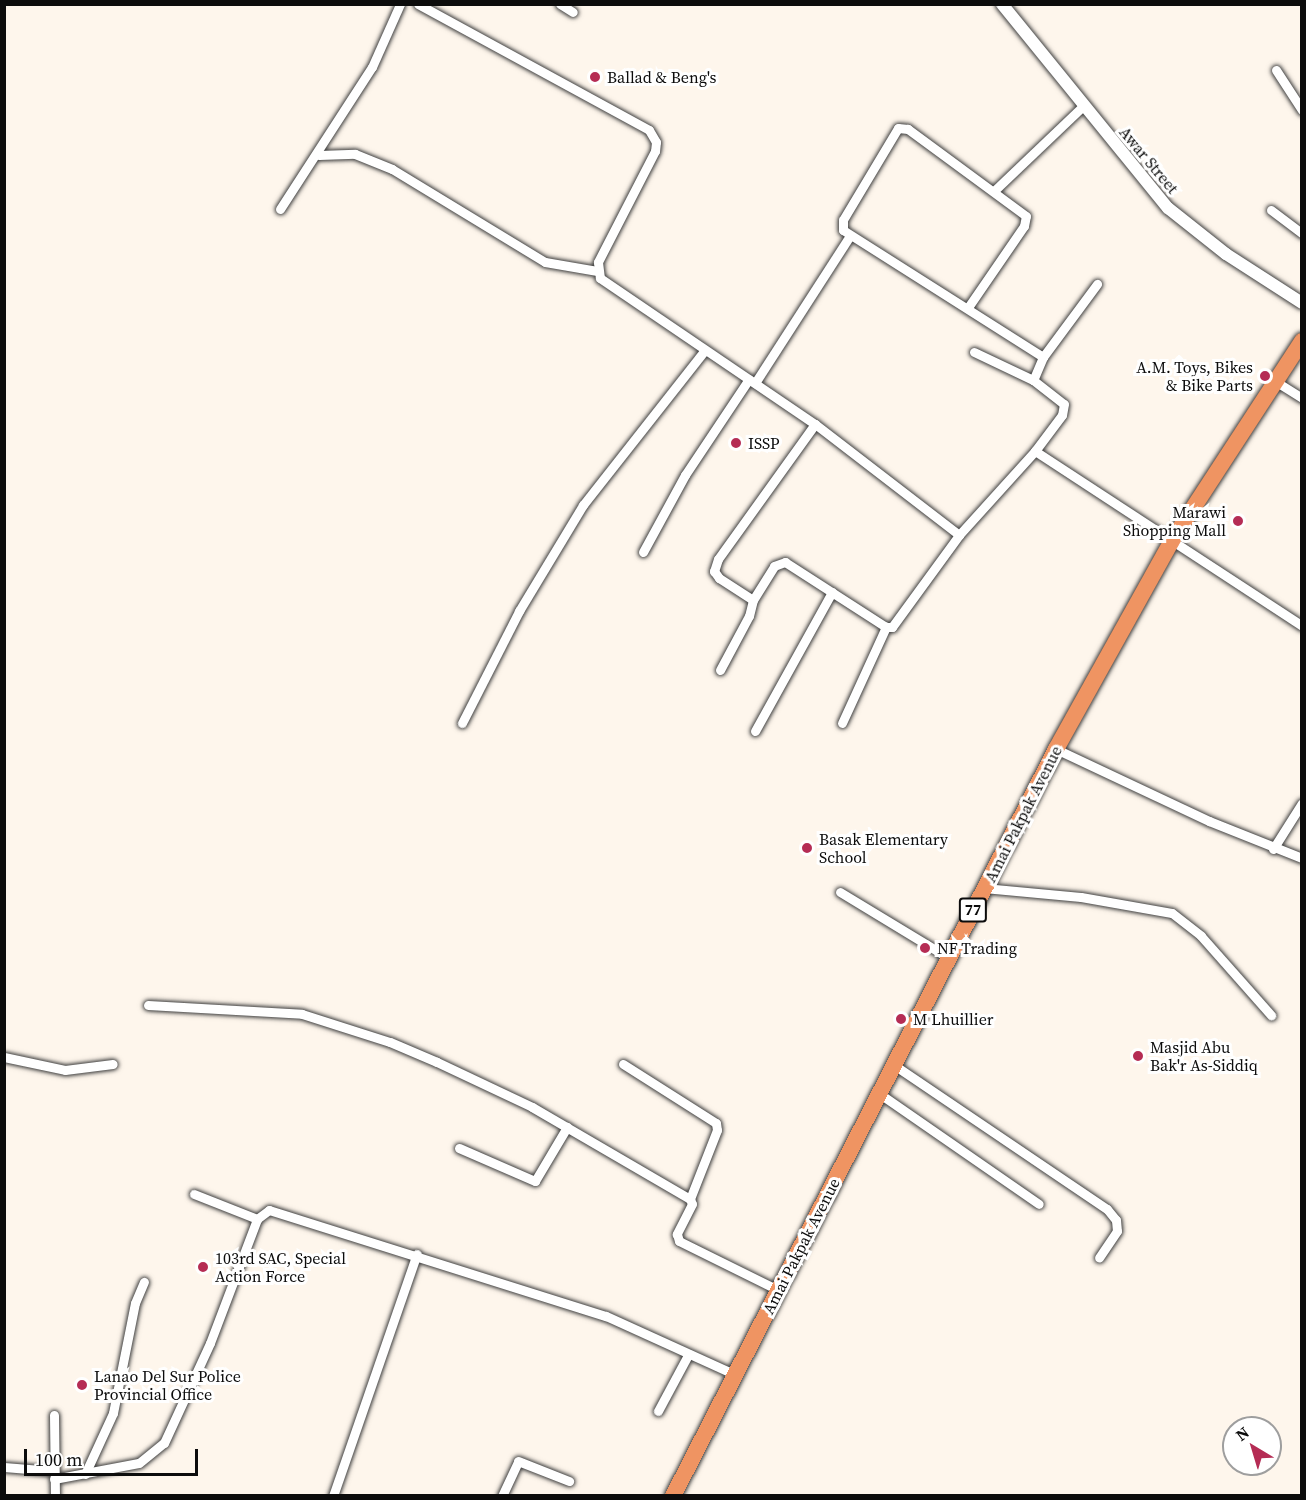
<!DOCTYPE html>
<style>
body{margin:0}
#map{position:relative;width:1306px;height:1500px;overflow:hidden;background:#fef6ec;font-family:"Source Serif 4",serif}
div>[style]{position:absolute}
.roads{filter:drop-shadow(0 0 2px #3f3f3f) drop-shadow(0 0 2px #3f3f3f)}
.minor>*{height:9px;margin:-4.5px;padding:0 4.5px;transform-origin:4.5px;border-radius:4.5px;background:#fff}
.tertiary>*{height:12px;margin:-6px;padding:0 6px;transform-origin:6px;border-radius:6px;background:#fff}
.trunk>*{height:16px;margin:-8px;padding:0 8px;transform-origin:8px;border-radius:8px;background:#ef9462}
.dots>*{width:16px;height:16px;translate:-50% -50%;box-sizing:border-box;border:3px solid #fff;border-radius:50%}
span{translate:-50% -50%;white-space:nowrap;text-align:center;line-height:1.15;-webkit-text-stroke:6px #fff;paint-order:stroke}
.shield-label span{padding:2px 4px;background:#fff;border:2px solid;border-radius:4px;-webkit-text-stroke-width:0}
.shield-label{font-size:15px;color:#0c0c0c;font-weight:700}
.poi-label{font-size:16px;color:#0c0c0c}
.left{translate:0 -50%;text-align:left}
.right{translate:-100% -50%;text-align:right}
.street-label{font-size:16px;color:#0c0c0c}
.frame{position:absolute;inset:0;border:6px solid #0c0c0c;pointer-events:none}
.north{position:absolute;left:1222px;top:1416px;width:60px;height:60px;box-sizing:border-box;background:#fff;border:2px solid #9e9e9e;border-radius:50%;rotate:322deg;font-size:16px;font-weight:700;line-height:24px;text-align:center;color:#0c0c0c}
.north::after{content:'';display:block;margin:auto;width:21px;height:27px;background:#b52c54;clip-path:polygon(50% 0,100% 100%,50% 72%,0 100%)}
.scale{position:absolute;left:24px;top:1449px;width:174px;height:27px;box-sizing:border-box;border:3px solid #0c0c0c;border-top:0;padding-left:8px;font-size:18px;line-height:21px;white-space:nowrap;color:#0c0c0c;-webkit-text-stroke:4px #fff;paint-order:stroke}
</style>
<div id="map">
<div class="roads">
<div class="minor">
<div style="left:418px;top:4px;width:263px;rotate:28.6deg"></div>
<div style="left:649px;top:130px;width:14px;rotate:60deg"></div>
<div style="left:656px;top:142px;width:9px;rotate:96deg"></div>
<div style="left:655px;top:151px;width:125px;rotate:117.2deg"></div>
<div style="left:598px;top:262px;width:16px;rotate:83deg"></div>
<div style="left:600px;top:278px;width:260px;rotate:34.2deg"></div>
<div style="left:815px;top:424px;width:182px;rotate:37.6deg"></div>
<div style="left:959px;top:535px;width:113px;rotate:-47.9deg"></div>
<div style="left:1035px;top:451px;width:319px;rotate:33.2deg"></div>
<div style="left:560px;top:4px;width:15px;rotate:32deg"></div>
<div style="left:1276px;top:70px;width:48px;rotate:57deg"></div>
<div style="left:319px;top:155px;width:36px;rotate:-2deg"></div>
<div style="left:355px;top:154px;width:40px;rotate:22deg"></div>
<div style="left:392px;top:169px;width:179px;rotate:31.3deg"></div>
<div style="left:545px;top:262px;width:53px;rotate:9.8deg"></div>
<div style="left:994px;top:191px;width:123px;rotate:-43.7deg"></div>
<div style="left:280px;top:209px;width:169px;rotate:-57.1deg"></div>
<div style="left:372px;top:67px;width:69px;rotate:-66deg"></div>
<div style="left:1271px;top:210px;width:39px;rotate:37deg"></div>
<div style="left:969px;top:306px;width:97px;rotate:-55.5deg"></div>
<div style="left:1024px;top:226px;width:10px;rotate:-79deg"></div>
<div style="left:1026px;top:216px;width:147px;rotate:-143.6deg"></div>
<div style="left:908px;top:129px;width:10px;rotate:-174deg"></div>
<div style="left:898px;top:128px;width:107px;rotate:120.9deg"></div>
<div style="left:843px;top:220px;width:10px;rotate:90deg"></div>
<div style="left:843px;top:230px;width:237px;rotate:32.4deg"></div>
<div style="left:1043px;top:357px;width:25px;rotate:113deg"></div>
<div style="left:974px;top:352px;width:65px;rotate:25.4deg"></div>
<div style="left:1033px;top:380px;width:39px;rotate:38deg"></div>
<div style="left:1064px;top:404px;width:11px;rotate:100deg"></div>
<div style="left:1062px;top:415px;width:45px;rotate:126.9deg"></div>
<div style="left:1043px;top:357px;width:91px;rotate:-53.5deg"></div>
<div style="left:1275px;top:381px;width:32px;rotate:32deg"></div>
<div style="left:755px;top:383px;width:174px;rotate:-57.2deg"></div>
<div style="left:815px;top:424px;width:166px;rotate:125.7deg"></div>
<div style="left:718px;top:559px;width:13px;rotate:108deg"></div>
<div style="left:714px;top:571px;width:9px;rotate:54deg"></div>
<div style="left:719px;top:578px;width:40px;rotate:32.9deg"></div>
<div style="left:753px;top:600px;width:40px;rotate:-58deg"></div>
<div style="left:774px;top:566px;width:12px;rotate:-20deg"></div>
<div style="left:785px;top:562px;width:120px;rotate:32.8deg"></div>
<div style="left:886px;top:627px;width:6px"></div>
<div style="left:892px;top:627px;width:114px;rotate:-53.9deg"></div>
<div style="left:643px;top:552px;width:88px;rotate:-61.4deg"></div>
<div style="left:685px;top:475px;width:115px;rotate:-56.3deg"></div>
<div style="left:720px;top:670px;width:61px;rotate:-61.8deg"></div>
<div style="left:749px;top:616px;width:16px;rotate:-76deg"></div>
<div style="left:462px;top:723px;width:126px;rotate:-63deg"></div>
<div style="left:519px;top:611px;width:124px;rotate:-58.9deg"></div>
<div style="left:583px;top:505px;width:197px;rotate:-51.8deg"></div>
<div style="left:842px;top:723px;width:106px;rotate:-65.4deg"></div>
<div style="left:755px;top:731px;width:159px;rotate:-61deg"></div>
<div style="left:1056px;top:749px;width:169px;rotate:25.2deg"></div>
<div style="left:1209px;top:821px;width:100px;rotate:21.7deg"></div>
<div style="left:1273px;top:849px;width:54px;rotate:-57.8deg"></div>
<div style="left:984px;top:888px;width:97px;rotate:5.3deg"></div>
<div style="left:1081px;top:897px;width:92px;rotate:10deg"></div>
<div style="left:1172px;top:913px;width:37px;rotate:38deg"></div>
<div style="left:1201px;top:936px;width:106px;rotate:48.5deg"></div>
<div style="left:840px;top:892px;width:127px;rotate:31.2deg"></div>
<div style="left:148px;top:1005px;width:154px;rotate:3.3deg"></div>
<div style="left:302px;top:1014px;width:92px;rotate:17.7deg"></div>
<div style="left:390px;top:1042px;width:51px;rotate:23.1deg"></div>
<div style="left:437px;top:1062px;width:105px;rotate:25.3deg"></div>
<div style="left:532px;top:1107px;width:183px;rotate:30.2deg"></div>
<div style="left:690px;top:1199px;width:5px;rotate:68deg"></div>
<div style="left:692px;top:1204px;width:34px;rotate:117deg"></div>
<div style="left:677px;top:1234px;width:7px;rotate:74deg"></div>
<div style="left:679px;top:1241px;width:110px;rotate:26.3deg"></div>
<div style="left:4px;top:1057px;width:62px;rotate:12deg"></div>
<div style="left:65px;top:1070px;width:48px;rotate:-7.1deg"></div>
<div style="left:623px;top:1064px;width:110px;rotate:32.4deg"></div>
<div style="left:716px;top:1123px;width:7px;rotate:82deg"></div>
<div style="left:717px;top:1130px;width:74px;rotate:111.4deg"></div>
<div style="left:894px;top:1065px;width:257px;rotate:34.1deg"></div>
<div style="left:1107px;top:1209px;width:14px;rotate:51deg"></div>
<div style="left:1116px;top:1220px;width:11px;rotate:85deg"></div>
<div style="left:1117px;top:1231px;width:32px;rotate:124deg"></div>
<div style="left:880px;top:1094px;width:193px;rotate:34.7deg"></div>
<div style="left:459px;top:1148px;width:83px;rotate:23.5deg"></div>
<div style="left:535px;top:1181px;width:63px;rotate:-59.3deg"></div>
<div style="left:194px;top:1194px;width:68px;rotate:21.6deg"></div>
<div style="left:658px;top:1411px;width:64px;rotate:-61.8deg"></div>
<div style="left:54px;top:1415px;width:81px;rotate:89.3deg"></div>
<div style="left:4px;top:1467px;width:49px;rotate:4.7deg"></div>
<div style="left:85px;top:1474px;width:67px;rotate:-65.3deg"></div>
<div style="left:113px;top:1413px;width:112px;rotate:-78.7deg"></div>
<div style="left:135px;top:1303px;width:23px;rotate:-67deg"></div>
<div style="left:54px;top:1479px;width:86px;rotate:-10.7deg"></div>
<div style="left:139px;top:1463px;width:32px;rotate:-39deg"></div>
<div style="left:164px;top:1443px;width:110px;rotate:-65.3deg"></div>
<div style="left:210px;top:1343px;width:133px;rotate:-69.2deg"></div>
<div style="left:257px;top:1219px;width:15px;rotate:-37deg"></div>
<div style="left:269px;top:1210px;width:353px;rotate:17.5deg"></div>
<div style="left:606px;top:1316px;width:141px;rotate:24.4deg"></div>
<div style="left:333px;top:1496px;width:256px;rotate:-70.9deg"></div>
<div style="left:502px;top:1496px;width:38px;rotate:-65deg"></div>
<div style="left:518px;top:1461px;width:55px;rotate:21.4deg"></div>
</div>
<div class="tertiary">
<div style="left:1002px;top:4px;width:263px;rotate:50.9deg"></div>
<div style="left:1168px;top:208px;width:74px;rotate:38.4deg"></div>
<div style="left:1226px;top:254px;width:90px;rotate:32.8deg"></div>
</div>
<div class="trunk">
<div style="left:673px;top:1496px;width:839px;rotate:-62.85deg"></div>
<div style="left:1056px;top:749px;width:237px;rotate:-60.9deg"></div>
<div style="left:1171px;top:542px;width:240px;rotate:-56.9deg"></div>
</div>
</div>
<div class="dots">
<div style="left:595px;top:77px;background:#b52c54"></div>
<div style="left:1265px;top:376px;background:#b52c54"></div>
<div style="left:736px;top:443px;background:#b52c54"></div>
<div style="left:1238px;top:521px;background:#b52c54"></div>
<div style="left:807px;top:848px;background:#b52c54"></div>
<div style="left:925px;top:948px;background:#b52c54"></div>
<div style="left:901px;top:1019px;background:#b52c54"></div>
<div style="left:1138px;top:1056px;background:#b52c54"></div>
<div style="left:203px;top:1267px;background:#b52c54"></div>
<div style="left:82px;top:1385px;background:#b52c54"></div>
</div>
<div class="shield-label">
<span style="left:973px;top:910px">77</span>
</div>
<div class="poi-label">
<span class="left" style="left:607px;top:77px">Ballad &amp; Beng's</span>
<span class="right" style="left:1253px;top:376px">A.M. Toys, Bikes<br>&amp; Bike Parts</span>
<span class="left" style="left:748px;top:443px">ISSP</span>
<span class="right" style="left:1226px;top:521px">Marawi<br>Shopping Mall</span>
<span class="left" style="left:819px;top:848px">Basak Elementary<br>School</span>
<span class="left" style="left:937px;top:948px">NF Trading</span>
<span class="left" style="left:913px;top:1019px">M Lhuillier</span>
<span class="left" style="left:1150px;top:1056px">Masjid Abu<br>Bak'r As-Siddiq</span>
<span class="left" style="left:215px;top:1267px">103rd SAC, Special<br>Action Force</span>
<span class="left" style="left:94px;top:1385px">Lanao Del Sur Police<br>Provincial Office</span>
</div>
<div class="street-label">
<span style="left:1149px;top:160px;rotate:50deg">Awar Street</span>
<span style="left:1023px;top:814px;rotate:-63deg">Amai Pakpak Avenue</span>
<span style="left:801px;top:1246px;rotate:-63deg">Amai Pakpak Avenue</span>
</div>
<div class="frame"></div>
<div class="north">N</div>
<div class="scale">100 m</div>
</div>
